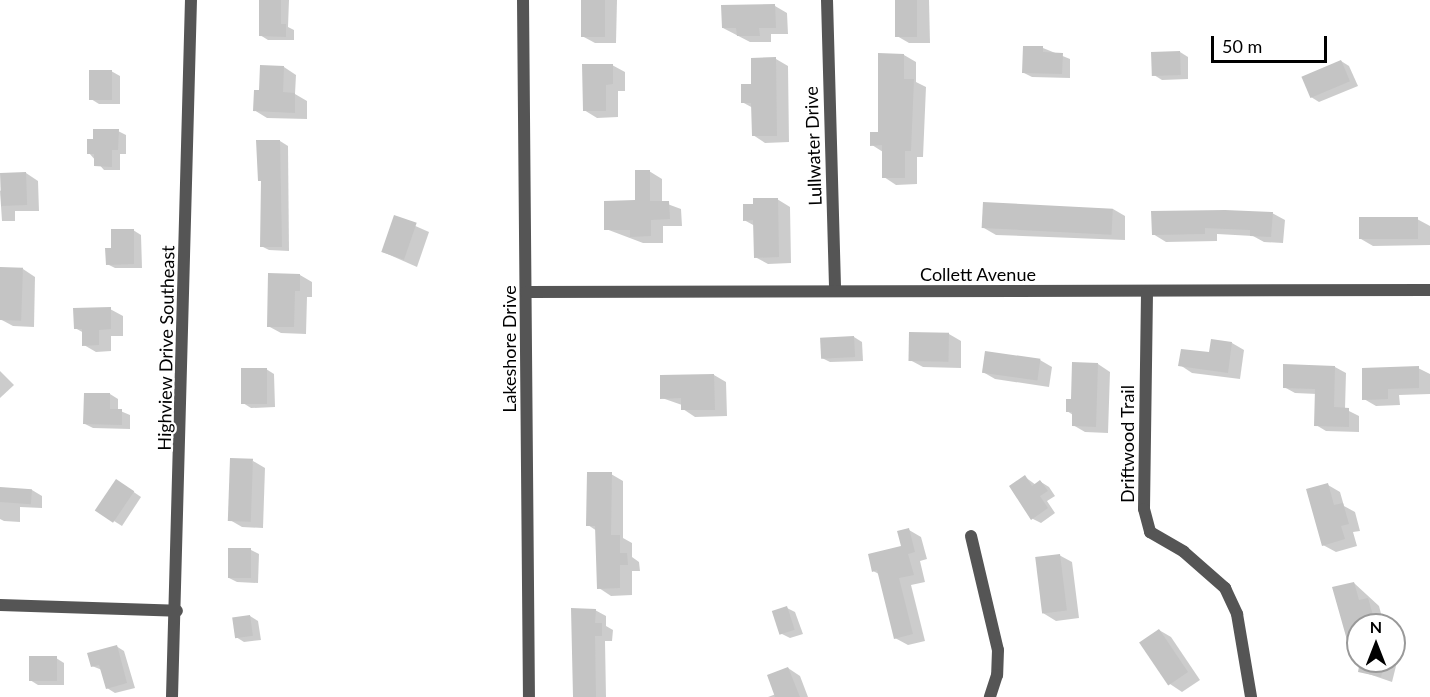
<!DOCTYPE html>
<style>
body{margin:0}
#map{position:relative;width:1430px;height:697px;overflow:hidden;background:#fff;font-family:Lato,sans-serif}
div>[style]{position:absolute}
.shadow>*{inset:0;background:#0003}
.building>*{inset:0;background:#c4c4c4;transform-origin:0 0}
.street>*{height:12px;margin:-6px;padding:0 6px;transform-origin:6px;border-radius:6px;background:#555}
span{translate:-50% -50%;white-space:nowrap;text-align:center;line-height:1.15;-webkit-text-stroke:4.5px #fff;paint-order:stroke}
.street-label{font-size:18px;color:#000}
.north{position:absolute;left:1346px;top:613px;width:60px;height:60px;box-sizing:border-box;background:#fff;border:2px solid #999;border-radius:50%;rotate:0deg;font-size:16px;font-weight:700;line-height:24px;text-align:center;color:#000}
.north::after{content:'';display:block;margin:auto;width:21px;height:27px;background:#000;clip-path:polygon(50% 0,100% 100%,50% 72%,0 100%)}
.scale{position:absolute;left:1211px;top:36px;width:116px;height:27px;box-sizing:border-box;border:3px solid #000;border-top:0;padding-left:8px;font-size:18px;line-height:21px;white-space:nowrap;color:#000;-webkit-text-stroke:4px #fff;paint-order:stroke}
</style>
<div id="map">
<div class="shadow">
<div style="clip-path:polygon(261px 0,289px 0,288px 27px,294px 30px,294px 40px,268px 40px,260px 35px)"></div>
<div style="clip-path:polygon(583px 0,617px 0,616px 43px,595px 43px,582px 36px)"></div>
<div style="clip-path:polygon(896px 0,929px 0,930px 43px,909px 43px,897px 36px)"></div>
<div style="clip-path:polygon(775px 6px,787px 13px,788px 34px,771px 34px,771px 42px,750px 42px,723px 28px)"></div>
<div style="clip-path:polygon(1024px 47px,1043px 48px,1070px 59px,1070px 78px,1032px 77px,1024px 73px)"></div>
<div style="clip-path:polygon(1180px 52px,1188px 57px,1188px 79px,1162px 80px,1154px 75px)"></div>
<div style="clip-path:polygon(904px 55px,916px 62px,916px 82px,926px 87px,923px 157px,917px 157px,917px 184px,896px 185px,884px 177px,883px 152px,872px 145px,879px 133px)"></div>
<div style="clip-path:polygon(776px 59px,788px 66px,789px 142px,765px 143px,753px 135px,753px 108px,742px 102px)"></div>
<div style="clip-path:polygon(1341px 61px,1349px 66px,1358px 86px,1319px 102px,1311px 97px)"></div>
<div style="clip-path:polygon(612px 65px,625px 72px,625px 91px,618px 91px,618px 117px,597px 118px,584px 110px)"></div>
<div style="clip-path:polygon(284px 67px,296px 75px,295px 94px,307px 101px,307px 119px,267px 118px,254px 110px,261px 91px)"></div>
<div style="clip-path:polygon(111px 71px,120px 76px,120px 104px,99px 104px,91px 99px)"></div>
<div style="clip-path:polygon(118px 131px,126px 135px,126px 154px,120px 154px,120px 170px,104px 170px,89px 153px)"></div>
<div style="clip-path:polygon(280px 141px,288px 146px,289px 251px,269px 250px,261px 246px)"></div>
<div style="clip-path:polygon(649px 171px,662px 179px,662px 202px,681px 209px,682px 226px,663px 226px,663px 243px,643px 243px,606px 229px,637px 202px)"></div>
<div style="clip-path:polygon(26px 173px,38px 181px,39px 211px,15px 211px,15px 221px,2px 221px,0 191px)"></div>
<div style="clip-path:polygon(777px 199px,790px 207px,791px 263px,768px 264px,755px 257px,755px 226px,744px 220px)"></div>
<div style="clip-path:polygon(1113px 209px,1125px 216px,1125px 240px,996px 235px,984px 228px)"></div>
<div style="clip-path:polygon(1272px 213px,1285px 220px,1283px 243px,1264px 242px,1253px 236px,1217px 234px,1217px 241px,1166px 242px,1153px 234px)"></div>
<div style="clip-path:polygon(395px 217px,429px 232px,417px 267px,383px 252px)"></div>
<div style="clip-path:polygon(1417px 219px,1430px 226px,1430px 245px,1373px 246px,1361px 239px)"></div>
<div style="clip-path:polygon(133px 230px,141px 235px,142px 268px,115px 268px,107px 264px)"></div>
<div style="clip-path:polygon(23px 269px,35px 277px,34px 327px,13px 326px,0 319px)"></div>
<div style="clip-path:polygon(300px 275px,312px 282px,312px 297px,307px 297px,306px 334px,281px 333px,268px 326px)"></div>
<div style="clip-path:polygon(110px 309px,123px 316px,123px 336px,111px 336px,111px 351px,96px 352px,84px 345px,84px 333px,75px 328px)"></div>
<div style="clip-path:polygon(949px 334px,961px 341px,961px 368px,923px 367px,910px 360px)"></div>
<div style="clip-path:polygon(854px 337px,862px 342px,863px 361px,830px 362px,822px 358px)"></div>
<div style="clip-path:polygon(1232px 343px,1244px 350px,1240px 379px,1192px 373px,1180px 365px)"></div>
<div style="clip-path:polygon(1040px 360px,1052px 367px,1049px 387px,995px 379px,983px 372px)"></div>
<div style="clip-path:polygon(1098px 364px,1110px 372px,1108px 433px,1085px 432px,1073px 425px,1073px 415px,1067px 411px)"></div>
<div style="clip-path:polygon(1335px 367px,1346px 373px,1345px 409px,1359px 416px,1359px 432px,1326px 431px,1316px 425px,1317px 394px,1295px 393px,1284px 387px)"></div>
<div style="clip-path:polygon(1418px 368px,1430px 374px,1430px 394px,1399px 395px,1400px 405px,1376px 406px,1364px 399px)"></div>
<div style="clip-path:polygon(266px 369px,274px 374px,275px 407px,251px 408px,243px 403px)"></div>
<div style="clip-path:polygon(0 371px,14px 385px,0 398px)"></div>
<div style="clip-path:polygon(714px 375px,726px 382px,727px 416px,695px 417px,683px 409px,682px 405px,662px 398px)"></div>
<div style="clip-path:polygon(110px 394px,118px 399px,118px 410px,130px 415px,130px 429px,93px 428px,85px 424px)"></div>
<div style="clip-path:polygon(253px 461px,265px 468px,263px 528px,242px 527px,230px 520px)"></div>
<div style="clip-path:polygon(611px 474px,623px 481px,623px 538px,632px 543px,632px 557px,639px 562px,640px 571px,632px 571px,632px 595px,611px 596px,599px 588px,597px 531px,588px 525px)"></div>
<div style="clip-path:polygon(1025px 477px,1036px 485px,1041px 482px,1049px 487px,1055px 496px,1047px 501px,1055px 513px,1041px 523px,1033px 519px)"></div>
<div style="clip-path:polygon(1328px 485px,1340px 492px,1344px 506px,1355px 512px,1360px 531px,1353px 532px,1357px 546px,1336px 552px,1323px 545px)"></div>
<div style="clip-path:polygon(125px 486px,141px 497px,122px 526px,114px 521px)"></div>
<div style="clip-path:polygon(0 488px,32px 490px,42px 496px,42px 508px,20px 507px,20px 522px,4px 521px,0 519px)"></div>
<div style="clip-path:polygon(909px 530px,921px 537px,927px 559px,920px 561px,925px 582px,911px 585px,925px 641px,908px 645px,895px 638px,879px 574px,873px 571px,902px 547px)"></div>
<div style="clip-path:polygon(251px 550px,259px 554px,258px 583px,237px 582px,229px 578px)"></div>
<div style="clip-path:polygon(1059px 555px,1072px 562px,1079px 618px,1056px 621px,1043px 613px)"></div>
<div style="clip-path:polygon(1354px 583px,1379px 606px,1383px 621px,1358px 625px,1358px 645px,1348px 639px)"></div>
<div style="clip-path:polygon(787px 608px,795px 612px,803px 634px,790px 638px,782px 634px)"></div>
<div style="clip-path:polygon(595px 610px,606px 616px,606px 626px,613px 630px,612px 641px,605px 641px,606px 697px,573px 697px)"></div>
<div style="clip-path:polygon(250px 616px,258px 621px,261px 640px,244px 642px,236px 637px)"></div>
<div style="clip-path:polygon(1159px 630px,1171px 637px,1200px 680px,1182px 692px,1170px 684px)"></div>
<div style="clip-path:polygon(116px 646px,124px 651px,135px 688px,115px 693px,107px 688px,102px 670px,92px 666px)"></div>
<div style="clip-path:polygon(56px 658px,64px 663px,64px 685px,38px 685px,30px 680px)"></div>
<div style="clip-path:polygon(1362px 661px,1397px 662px,1392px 682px,1360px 671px)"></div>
<div style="clip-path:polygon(788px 668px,800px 676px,808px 697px,768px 697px,776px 694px)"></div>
</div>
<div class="building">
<div style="clip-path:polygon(259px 0,281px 0,281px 24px,286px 24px,286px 37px,259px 36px)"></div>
<div style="left:581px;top:0;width:24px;height:37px"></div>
<div style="left:895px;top:0;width:22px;height:37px"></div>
<div style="clip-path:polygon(775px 4px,776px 28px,759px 28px,760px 36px,737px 36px,736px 28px,722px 28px,721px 5px)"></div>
<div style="clip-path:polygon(1023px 46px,1043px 46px,1043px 52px,1063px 53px,1062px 74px,1022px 73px)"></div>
<div style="left:1180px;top:51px;width:24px;height:29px;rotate:88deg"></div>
<div style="clip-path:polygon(878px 53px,904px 54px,904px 79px,914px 79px,911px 151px,905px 151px,905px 178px,882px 178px,882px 145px,870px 146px,870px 132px,878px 132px)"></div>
<div style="clip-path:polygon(776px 57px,777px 136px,752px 136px,751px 103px,741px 103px,741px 84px,751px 84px,751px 58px)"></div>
<div style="left:1341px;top:60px;width:23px;height:43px;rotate:67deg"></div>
<div style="clip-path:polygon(582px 64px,613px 64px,613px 84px,606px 85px,606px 111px,583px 111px)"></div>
<div style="clip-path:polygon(260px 65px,284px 66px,283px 92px,295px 93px,295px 113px,253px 111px,254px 90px,259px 90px)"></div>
<div style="left:89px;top:70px;width:23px;height:30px"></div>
<div style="clip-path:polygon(93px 129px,119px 129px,118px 150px,112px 150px,112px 167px,94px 166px,94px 154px,87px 154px,87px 139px,93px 139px)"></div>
<div style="clip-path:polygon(256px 140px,280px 140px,282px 247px,260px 247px,261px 181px,258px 181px)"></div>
<div style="clip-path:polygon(635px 170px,650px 170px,650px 201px,669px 201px,670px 219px,651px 220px,651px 236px,630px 237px,630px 230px,604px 230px,604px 201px,635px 200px)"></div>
<div style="left:26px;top:172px;width:33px;height:26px;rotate:88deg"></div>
<div style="clip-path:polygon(753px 198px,778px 198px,779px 257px,754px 258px,753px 220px,743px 221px,743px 204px,753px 204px)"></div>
<div style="left:983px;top:202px;width:130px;height:26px;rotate:3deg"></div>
<div style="clip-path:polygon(1225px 210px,1273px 212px,1271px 237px,1250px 236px,1250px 230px,1205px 228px,1205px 234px,1152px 235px,1151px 211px)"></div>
<div style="left:394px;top:215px;width:24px;height:39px;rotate:19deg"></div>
<div style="left:1418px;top:217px;width:22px;height:59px;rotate:90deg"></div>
<div style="clip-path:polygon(111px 229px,134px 229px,134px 264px,106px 265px,105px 248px,111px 248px)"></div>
<div style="left:0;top:267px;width:23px;height:53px;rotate:2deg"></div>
<div style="clip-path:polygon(268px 273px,300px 274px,300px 291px,295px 291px,294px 327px,267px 327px)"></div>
<div style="clip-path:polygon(111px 307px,111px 329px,99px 330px,99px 345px,82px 346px,82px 329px,74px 329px,73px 308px)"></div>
<div style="left:909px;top:332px;width:40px;height:29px;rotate:1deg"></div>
<div style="left:854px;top:336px;width:21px;height:34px;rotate:87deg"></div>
<div style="clip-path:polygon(1211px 339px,1232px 342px,1228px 373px,1178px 366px,1181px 349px,1209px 352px)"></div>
<div style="left:985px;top:351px;width:56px;height:22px;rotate:8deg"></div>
<div style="clip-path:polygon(1072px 362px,1098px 363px,1096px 427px,1072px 426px,1072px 412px,1066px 412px,1066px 399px,1071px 399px)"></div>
<div style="clip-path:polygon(1283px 364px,1335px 366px,1334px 407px,1349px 408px,1349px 427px,1314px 426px,1315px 389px,1283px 388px)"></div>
<div style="clip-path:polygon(1419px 366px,1419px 388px,1388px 389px,1388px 399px,1362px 400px,1362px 368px)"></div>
<div style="left:241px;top:368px;width:26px;height:36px"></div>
<div style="clip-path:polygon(714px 374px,715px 410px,681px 410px,681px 398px,660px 399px,660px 375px)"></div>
<div style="clip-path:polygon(84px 393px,110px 393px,110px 409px,122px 409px,122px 425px,83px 424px)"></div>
<div style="left:230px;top:458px;width:23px;height:63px;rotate:2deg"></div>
<div style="clip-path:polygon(587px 472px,612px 472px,611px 535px,620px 535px,620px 553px,627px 553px,628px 565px,620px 565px,620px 588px,597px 589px,595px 526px,586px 526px)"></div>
<div style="clip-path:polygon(1025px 475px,1032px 486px,1040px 480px,1048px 491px,1040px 496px,1048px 508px,1031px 520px,1009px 486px)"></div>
<div style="left:116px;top:479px;width:22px;height:38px;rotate:34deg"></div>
<div style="clip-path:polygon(1328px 483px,1334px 505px,1343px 503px,1349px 524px,1341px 526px,1345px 539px,1322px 546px,1306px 489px)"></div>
<div style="left:0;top:487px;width:32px;height:15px;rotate:4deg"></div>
<div style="clip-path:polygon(909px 528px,915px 552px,908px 554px,914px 575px,899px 578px,913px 634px,894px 639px,877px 570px,872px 572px,868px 554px,901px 546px,897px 531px)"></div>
<div style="left:228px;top:548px;width:23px;height:30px"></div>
<div style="left:1060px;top:554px;width:57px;height:25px;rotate:83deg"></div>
<div style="clip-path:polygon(1354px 582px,1359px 600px,1368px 598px,1373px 615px,1365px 617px,1368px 625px,1358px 625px,1358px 637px,1347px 640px,1332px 587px)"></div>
<div style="left:787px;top:606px;width:25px;height:16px;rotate:72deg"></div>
<div style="clip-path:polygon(571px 608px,596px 609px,595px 623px,602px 623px,602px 636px,595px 636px,596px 697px,573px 697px)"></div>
<div style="left:250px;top:615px;width:21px;height:18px;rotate:82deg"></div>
<div style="left:1159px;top:629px;width:52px;height:24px;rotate:56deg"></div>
<div style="clip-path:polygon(117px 645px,127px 683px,106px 689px,99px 665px,91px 667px,87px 653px)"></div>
<div style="left:29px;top:656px;width:28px;height:25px"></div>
<div style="clip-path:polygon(1360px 661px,1385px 661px,1381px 677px,1358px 672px)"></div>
<div style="clip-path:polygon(788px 667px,800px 697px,775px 697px,767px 675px)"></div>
</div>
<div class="street">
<div style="left:523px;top:0;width:697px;rotate:89.51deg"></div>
<div style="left:827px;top:0;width:291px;rotate:88.4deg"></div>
<div style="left:526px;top:292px;width:904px;rotate:-0.13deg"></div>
<div style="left:1147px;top:293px;width:216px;rotate:90.8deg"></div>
<div style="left:1144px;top:509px;width:24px;rotate:75deg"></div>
<div style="left:1150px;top:532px;width:39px;rotate:30deg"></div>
<div style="left:1184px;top:552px;width:55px;rotate:41.3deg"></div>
<div style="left:1225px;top:588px;width:29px;rotate:65deg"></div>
<div style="left:1237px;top:614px;width:84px;rotate:80.4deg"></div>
<div style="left:971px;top:536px;width:117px;rotate:76.7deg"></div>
<div style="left:998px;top:650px;width:25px;rotate:92deg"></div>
<div style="left:997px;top:675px;width:23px;rotate:108deg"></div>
<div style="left:0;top:605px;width:177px;rotate:1.9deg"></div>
<div style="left:172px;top:697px;width:697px;rotate:-88.44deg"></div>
</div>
<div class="street-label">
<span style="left:813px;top:146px;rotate:-92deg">Lullwater Drive</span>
<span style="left:978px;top:274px">Collett Avenue</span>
<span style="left:166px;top:348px;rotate:-89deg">Highview Drive Southeast</span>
<span style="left:509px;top:349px;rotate:-90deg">Lakeshore Drive</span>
<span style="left:1127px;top:444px;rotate:-90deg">Driftwood Trail</span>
</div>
<div class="north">N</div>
<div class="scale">50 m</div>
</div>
